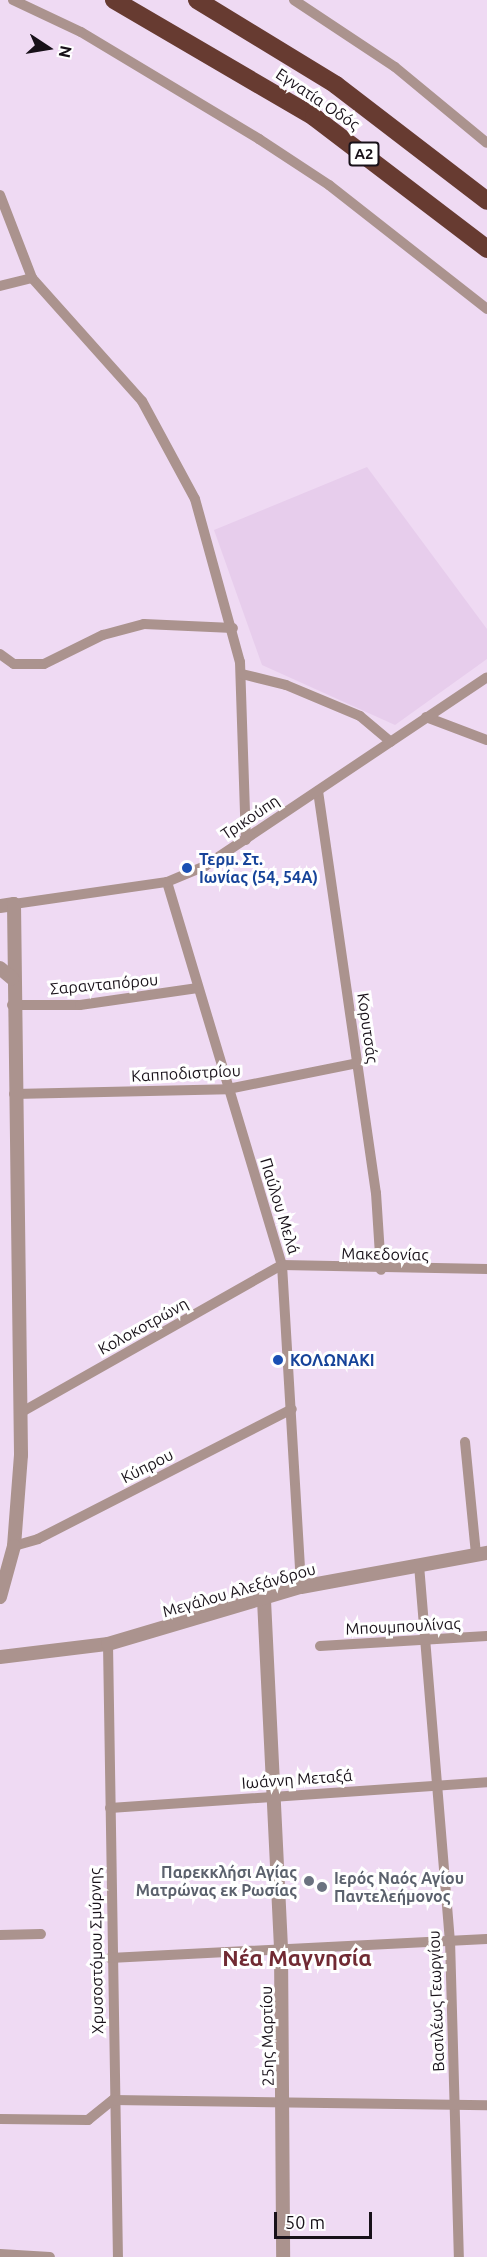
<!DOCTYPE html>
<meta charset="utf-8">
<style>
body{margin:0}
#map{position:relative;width:487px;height:2257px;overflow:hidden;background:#efdaf3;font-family:Ubuntu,sans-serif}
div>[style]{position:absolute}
.built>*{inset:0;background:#e7cdec}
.minor>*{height:10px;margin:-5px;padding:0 5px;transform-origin:5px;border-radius:5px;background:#ab938e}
.tertiary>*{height:14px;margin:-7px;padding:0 7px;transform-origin:7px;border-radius:7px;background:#ab938e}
.motorway>*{height:18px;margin:-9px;padding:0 9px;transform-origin:9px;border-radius:9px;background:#673b31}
.dots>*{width:16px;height:16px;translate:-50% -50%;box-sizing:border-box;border:3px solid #fff;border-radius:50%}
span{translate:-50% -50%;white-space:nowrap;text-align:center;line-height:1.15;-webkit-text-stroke:6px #fff;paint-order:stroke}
.shield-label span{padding:2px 4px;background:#fff;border:2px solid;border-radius:4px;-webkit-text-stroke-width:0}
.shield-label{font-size:15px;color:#181119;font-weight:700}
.street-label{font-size:16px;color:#181119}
.transit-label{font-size:16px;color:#164399;font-weight:700}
.left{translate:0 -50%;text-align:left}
.worship-label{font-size:16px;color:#5b616d;font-weight:700}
.right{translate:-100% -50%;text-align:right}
.district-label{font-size:22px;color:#712a33;font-weight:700}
.north{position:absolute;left:18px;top:18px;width:60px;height:60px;-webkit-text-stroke:4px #fff;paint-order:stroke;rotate:102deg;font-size:16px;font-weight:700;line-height:24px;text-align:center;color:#181119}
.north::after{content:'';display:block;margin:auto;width:21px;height:27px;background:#181119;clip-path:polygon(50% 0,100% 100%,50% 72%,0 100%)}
.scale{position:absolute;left:274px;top:2212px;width:98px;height:27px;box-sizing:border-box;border:3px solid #181119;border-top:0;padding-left:8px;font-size:18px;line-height:21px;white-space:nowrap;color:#181119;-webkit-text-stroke:4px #fff;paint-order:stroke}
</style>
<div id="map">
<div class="built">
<div style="clip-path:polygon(367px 467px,487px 629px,487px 659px,395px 725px,262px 665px,214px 530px)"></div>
</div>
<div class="minor">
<div style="left:13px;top:0;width:75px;rotate:25.2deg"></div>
<div style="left:81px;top:32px;width:208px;rotate:31deg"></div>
<div style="left:259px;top:139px;width:84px;rotate:33.3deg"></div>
<div style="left:329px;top:185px;width:201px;rotate:38.1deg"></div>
<div style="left:294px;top:0;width:121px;rotate:33.6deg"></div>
<div style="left:395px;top:67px;width:119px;rotate:39.6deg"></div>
<div style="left:0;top:195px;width:89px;rotate:68.9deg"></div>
<div style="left:32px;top:278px;width:165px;rotate:48.2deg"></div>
<div style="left:142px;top:401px;width:111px;rotate:61.6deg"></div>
<div style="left:195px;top:499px;width:169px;rotate:74.6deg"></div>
<div style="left:240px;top:662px;width:178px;rotate:88.1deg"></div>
<div style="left:0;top:286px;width:33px;rotate:-14deg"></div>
<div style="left:0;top:654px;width:17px;rotate:36deg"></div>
<div style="left:14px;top:664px;width:30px"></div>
<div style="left:44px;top:664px;width:66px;rotate:-26.2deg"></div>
<div style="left:103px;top:635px;width:42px;rotate:-15deg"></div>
<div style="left:144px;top:624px;width:89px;rotate:2.6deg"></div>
<div style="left:242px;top:674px;width:45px;rotate:14deg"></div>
<div style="left:286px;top:685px;width:80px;rotate:22.7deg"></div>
<div style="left:360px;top:716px;width:40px;rotate:40deg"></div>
<div style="left:426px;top:717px;width:65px;rotate:20.7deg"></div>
<div style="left:318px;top:791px;width:406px;rotate:81.8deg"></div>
<div style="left:376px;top:1193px;width:77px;rotate:86.3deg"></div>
<div style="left:167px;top:882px;width:400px;rotate:73.3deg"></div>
<div style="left:282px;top:1265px;width:323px;rotate:86.6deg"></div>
<div style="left:14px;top:904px;width:155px;rotate:-8.2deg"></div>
<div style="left:167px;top:882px;width:41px;rotate:-22.8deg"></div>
<div style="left:205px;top:866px;width:339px;rotate:-33.8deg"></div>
<div style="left:12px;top:1005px;width:68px"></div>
<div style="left:80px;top:1005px;width:119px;rotate:-8.2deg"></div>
<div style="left:14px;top:1094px;width:214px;rotate:-1.3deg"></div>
<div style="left:228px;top:1089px;width:133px;rotate:-11.3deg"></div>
<div style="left:20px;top:1413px;width:301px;rotate:-29.5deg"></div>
<div style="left:282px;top:1265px;width:205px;rotate:1.1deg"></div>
<div style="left:465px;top:1442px;width:113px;rotate:84.4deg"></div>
<div style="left:14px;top:1546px;width:25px;rotate:-16deg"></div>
<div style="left:38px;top:1539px;width:285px;rotate:-27.1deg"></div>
<div style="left:419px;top:1565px;width:376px;rotate:85.3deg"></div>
<div style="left:450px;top:1940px;width:317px;rotate:88.4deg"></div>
<div style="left:108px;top:1644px;width:613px;rotate:89.07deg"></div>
<div style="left:320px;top:1646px;width:167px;rotate:-3.4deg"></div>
<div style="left:110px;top:1808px;width:378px;rotate:-3.9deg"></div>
<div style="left:0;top:1935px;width:41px;rotate:-1.4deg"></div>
<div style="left:110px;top:1958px;width:377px;rotate:-2.9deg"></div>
<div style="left:0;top:2119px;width:88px;rotate:0.7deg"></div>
<div style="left:88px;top:2120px;width:32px;rotate:-39deg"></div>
<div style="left:113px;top:2100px;width:374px;rotate:0.8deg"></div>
<div style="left:0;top:2254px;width:50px;rotate:3.4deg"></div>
</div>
<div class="tertiary">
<div style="left:0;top:906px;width:14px;rotate:-8deg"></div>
<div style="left:14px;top:904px;width:551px;rotate:89.27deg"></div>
<div style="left:21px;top:1455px;width:91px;rotate:94.4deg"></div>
<div style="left:14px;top:1546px;width:53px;rotate:105.4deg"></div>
<div style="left:0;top:968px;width:16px;rotate:40deg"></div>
<div style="left:264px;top:1600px;width:347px;rotate:87.2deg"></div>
<div style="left:281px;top:1947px;width:310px;rotate:89.6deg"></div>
<div style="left:0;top:1657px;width:109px;rotate:-6.9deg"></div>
<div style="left:108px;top:1644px;width:201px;rotate:-16.5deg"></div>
<div style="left:301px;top:1587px;width:189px;rotate:-10.4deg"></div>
</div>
<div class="motorway">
<div style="left:114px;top:0;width:232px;rotate:30.3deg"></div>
<div style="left:314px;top:117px;width:218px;rotate:37.3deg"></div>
<div style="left:197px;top:0;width:163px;rotate:31.4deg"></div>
<div style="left:336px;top:85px;width:190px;rotate:37.5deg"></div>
</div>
<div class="dots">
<div style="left:187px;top:868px;background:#1a4fb4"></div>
<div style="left:278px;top:1360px;background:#1a4fb4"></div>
<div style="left:309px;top:1881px;background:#6b7280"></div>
<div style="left:322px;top:1887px;background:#6b7280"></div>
</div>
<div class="shield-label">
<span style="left:364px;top:154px">Α2</span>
</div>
<div class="street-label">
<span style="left:318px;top:99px;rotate:34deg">Εγνατία Οδός</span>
<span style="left:250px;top:817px;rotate:-34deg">Τρικούπη</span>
<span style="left:104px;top:984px;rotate:-5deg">Σαρανταπόρου</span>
<span style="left:368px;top:1028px;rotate:82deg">Κορυτσάς</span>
<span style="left:186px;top:1073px;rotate:-3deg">Καπποδιστρίου</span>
<span style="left:280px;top:1206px;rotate:73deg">Παύλου Μελά</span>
<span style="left:385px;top:1254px;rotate:1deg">Μακεδονίας</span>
<span style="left:143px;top:1326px;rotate:-29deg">Κολοκοτρώνη</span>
<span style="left:147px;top:1466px;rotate:-27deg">Κύπρου</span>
<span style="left:239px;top:1590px;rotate:-16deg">Μεγάλου Αλεξάνδρου</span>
<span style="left:403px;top:1626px;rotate:-3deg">Μπουμπουλίνας</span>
<span style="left:297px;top:1779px;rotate:-4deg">Ιωάννη Μεταξά</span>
<span style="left:96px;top:1951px;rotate:-91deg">Χρυσοστόμου Σμύρνης</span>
<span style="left:436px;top:2001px;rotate:-92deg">Βασιλέως Γεωργίου</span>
<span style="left:267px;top:2036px;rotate:-91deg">25ης Μαρτίου</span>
</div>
<div class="transit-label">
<span class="left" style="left:199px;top:868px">Τερμ. Στ.<br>Ιωνίας (54, 54Α)</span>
<span class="left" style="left:290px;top:1360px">ΚΟΛΩΝΑΚΙ</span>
</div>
<div class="worship-label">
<span class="right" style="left:297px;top:1881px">Παρεκκλήσι Αγίας<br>Ματρώνας εκ Ρωσίας</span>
<span class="left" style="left:334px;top:1887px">Ιερός Ναός Αγίου<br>Παντελεήμονος</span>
</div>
<div class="district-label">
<span style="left:297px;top:1958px">Νέα Μαγνησία</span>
</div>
<div class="north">N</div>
<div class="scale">50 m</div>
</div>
